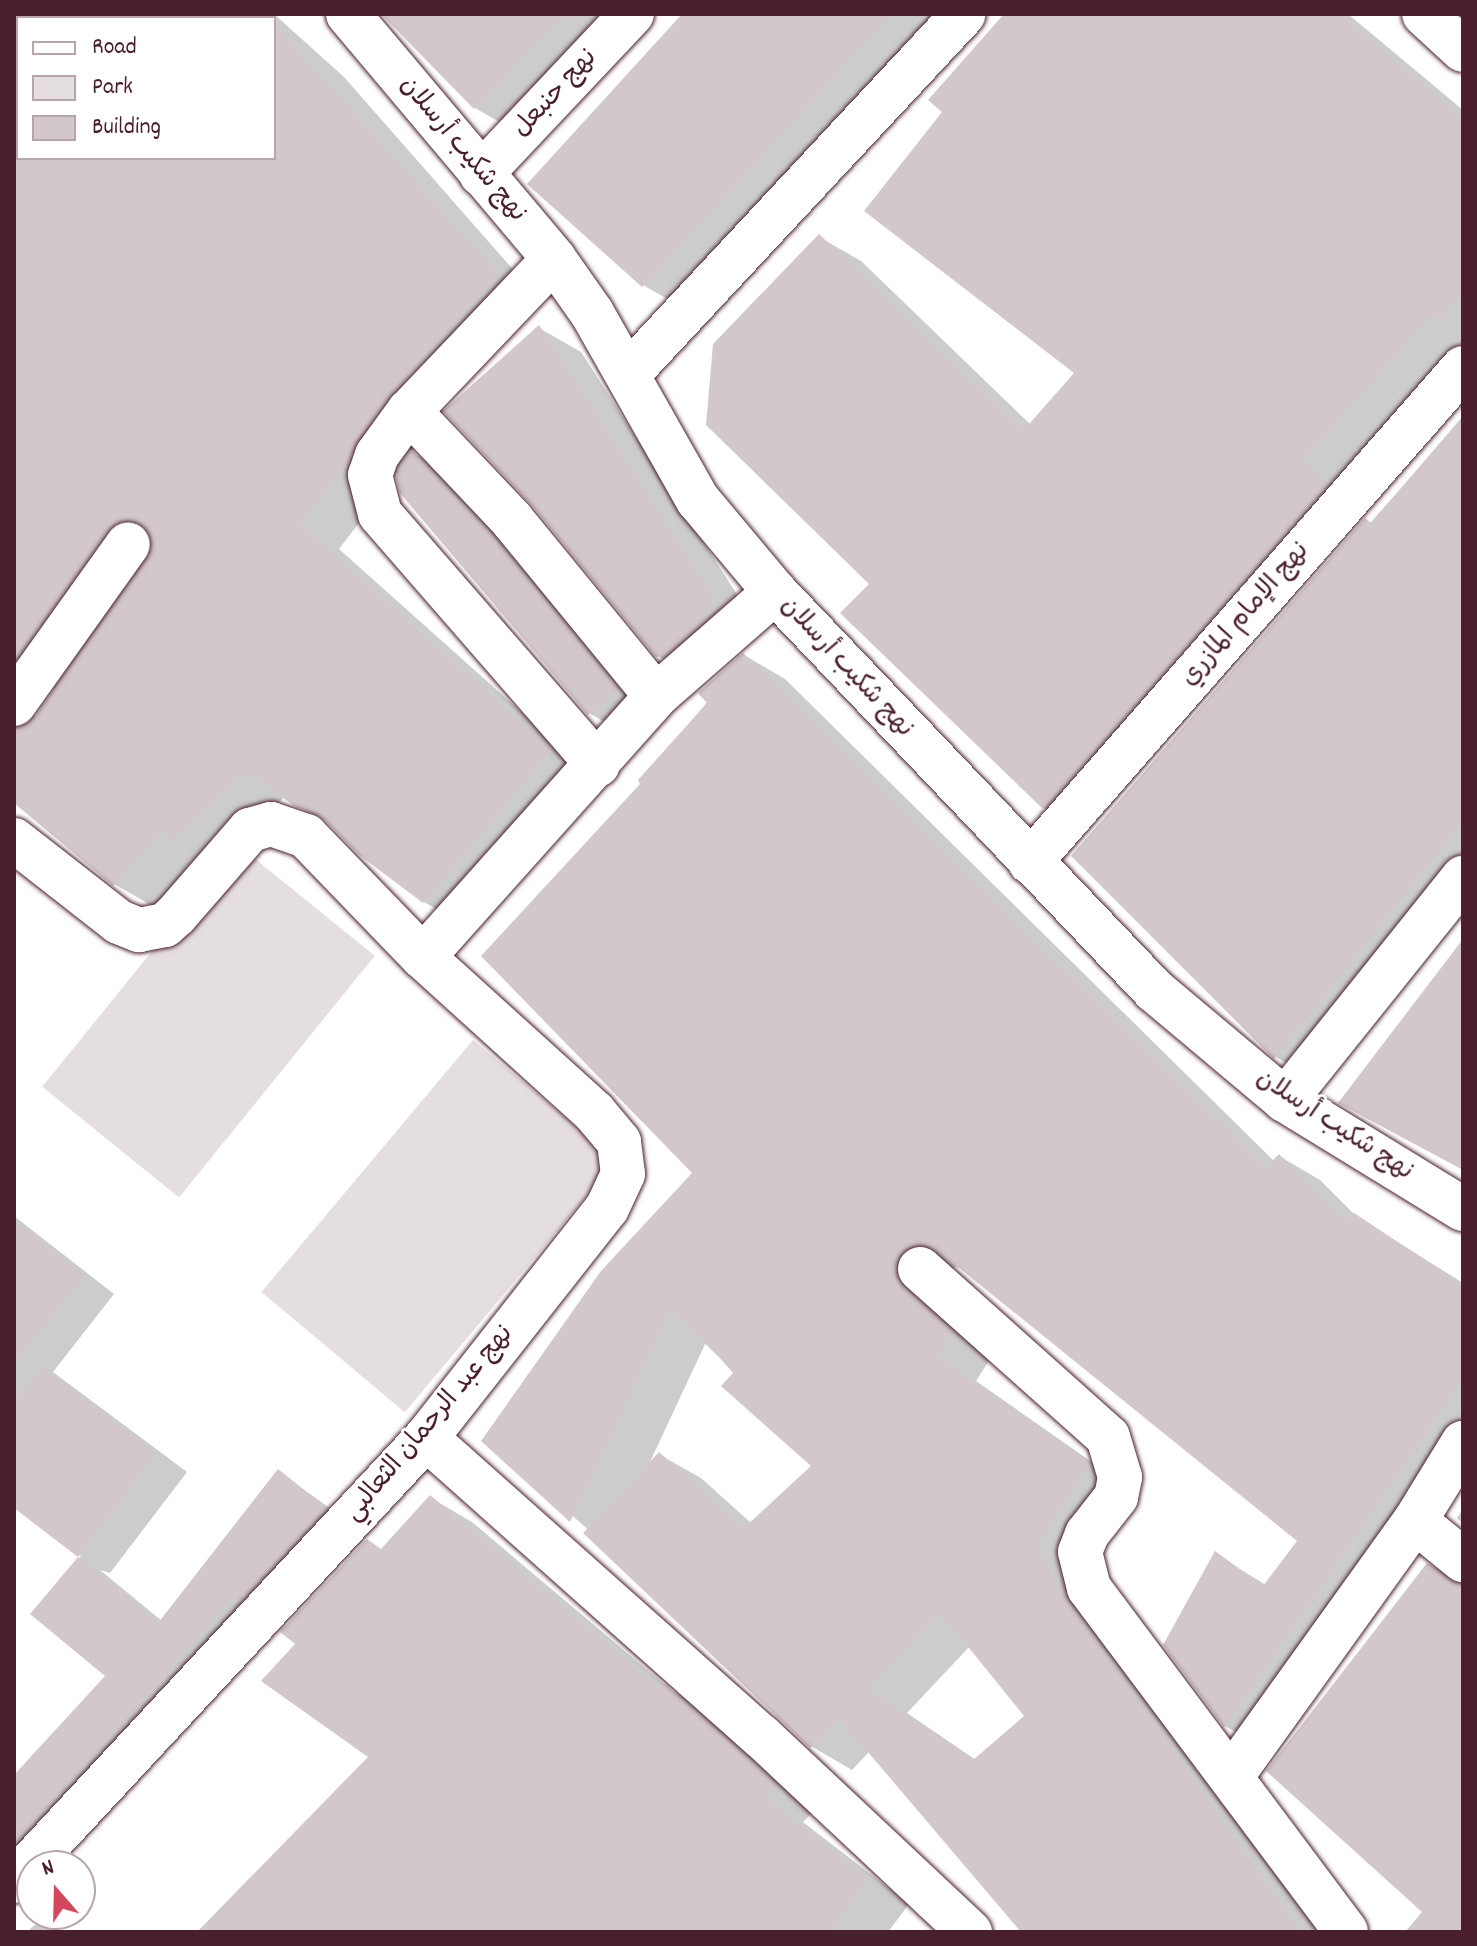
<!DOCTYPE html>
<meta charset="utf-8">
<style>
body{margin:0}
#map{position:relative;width:1477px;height:1946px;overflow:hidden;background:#fff;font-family:Dekko,"Playpen Sans Arabic",sans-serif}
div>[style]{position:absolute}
.green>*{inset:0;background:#e5dee0;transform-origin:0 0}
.shadow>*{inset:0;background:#0003}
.building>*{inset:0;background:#d2c7cb}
.roads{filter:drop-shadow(0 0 2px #4a1f2b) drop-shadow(0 0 2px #4a1f2b)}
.minor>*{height:44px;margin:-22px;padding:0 22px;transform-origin:22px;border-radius:22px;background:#fff}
span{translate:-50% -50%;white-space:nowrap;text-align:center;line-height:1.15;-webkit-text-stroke:6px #fff;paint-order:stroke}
.street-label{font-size:26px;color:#4a1f2b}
.frame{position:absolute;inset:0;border:16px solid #4a1f2b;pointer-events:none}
.legend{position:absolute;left:16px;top:16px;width:260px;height:144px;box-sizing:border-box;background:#fff;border:2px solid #b7a5aa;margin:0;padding:10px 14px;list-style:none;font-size:24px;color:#4a1f2b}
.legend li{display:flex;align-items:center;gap:16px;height:40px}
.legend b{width:40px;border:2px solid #b7a5aa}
.north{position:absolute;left:16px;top:1850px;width:80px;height:80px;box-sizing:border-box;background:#fff;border:2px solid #b7a5aa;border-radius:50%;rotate:340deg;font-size:22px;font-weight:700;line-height:32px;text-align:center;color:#4a1f2b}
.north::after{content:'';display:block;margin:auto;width:28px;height:36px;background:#d1495b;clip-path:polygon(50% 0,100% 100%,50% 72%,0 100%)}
</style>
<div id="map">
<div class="green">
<div style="left:238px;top:845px;width:176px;height:311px;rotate:39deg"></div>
<div style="left:473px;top:1040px;width:187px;height:329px;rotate:40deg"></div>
</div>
<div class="shadow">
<div style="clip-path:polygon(evenodd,30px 14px,274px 14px,344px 77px,538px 298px,430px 420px,411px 452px,445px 471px,650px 709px,622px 732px,589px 713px,402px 492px,397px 473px,339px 549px,591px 774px,466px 926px,424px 902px,334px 826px,286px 796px,156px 908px,114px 884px,14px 799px,14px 35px,18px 30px,18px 158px,274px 158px,274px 18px,27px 18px,30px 14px,53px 689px,56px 691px,34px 723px,35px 714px,53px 689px)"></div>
<div style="clip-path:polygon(383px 14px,629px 14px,517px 132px,475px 108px)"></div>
<div style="clip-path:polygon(685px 14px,954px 14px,685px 309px,643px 285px)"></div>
<div style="clip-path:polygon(1006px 14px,1348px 14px,1463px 110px,1463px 350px,1086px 831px,1044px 808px,843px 613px,872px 584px,819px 237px,861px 261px,1031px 425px,1077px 373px,945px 112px)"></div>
<div style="clip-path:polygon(539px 328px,581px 352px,756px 624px,700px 680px,658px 656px)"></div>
<div style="clip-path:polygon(1463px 419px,1463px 896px,1317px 1081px,1276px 1057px,1073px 856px)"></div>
<div style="clip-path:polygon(evenodd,744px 655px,785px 679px,1274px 1161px,1279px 1156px,1320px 1180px,1356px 1216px,1463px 1283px,1463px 1461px,1266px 1749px,1225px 1726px,1165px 1645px,1215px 1554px,1266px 1585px,1300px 1541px,963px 1269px,955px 1267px,936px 1287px,992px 1356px,976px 1381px,1129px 1488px,1076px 1570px,1323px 1932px,1024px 1932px,870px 1751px,852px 1770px,811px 1746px,589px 1530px,484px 1441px,695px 1173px,643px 784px,744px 655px,706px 1342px,814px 1466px,751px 1523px,701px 1478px,660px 1455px,649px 1464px,706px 1342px,744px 655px,970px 1646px,1026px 1716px,976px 1760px,907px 1713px,970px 1646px)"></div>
<div style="clip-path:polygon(14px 1216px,114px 1294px,53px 1372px,187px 1472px,110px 1573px,100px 1570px,162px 1621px,279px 1472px,355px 1526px,44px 1860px,14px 1843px,14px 1778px,108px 1676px,32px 1614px,81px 1556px,14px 1506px)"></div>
<div style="clip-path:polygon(431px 1498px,472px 1522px,671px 1690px,706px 1710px,816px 1809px,803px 1822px,909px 1904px,888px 1932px,199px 1932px,371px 1757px,383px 1550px)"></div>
<div style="clip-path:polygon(1463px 1509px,1463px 1524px,1457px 1518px)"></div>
<div style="clip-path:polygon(39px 1921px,59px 1932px,27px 1932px)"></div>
</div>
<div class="building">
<div style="clip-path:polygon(381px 14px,565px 14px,474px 109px)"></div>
<div style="clip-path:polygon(682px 14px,890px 14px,642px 287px,527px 184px)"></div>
<div style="clip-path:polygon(1004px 14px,1338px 14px,1463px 119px,1463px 291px,1440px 319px,1433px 313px,1301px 461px,1328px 484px,1043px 809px,840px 613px,869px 584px,706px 425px,713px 344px,819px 234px,1023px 431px,1074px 373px,864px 211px,942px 112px,928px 100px)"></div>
<div style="clip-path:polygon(274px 24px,497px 273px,389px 396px,348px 461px,299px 524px,551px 749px,423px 903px,358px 854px,323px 818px,294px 806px,247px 770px,173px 839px,162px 830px,113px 886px,14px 803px,14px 729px,34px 718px,153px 546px,143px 524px,131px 519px,108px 529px,14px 661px,14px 158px,274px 158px)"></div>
<div style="clip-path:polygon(539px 325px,715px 600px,703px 612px,708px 617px,664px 656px,656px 657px,531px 504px,443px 411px)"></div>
<div style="clip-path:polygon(1463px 416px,1463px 820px,1274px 1059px,1071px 856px,1365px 518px,1371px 523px)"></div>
<div style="clip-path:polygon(412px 450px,493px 537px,618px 689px,588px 715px,400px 493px,396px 476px)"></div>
<div style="clip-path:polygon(evenodd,743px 653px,1265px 1168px,1279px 1154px,1347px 1222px,1354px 1213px,1463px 1285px,1463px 1378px,1224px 1727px,1163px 1645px,1215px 1551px,1263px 1586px,1297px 1541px,937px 1250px,913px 1245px,896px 1263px,903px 1287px,952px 1331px,936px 1356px,1089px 1463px,1036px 1546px,1069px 1603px,1300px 1932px,1021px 1932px,839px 1718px,810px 1748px,583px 1533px,659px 1452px,744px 1528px,811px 1466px,721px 1386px,734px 1372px,670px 1309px,570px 1522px,481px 1441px,601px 1271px,692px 1173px,481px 956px,640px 784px,638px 780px,707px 703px,698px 693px,743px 653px,940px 1612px,1024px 1716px,973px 1760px,867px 1688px,940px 1612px)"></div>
<div style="clip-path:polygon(1463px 939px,1463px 1170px,1338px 1103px)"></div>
<div style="clip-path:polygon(14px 1220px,84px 1275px,14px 1364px)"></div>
<div style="clip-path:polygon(42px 1367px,156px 1453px,78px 1557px,14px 1508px,14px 1404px)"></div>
<div style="clip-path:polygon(278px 1469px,327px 1508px,240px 1601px,233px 1596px,14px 1844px,14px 1775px,105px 1676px,30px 1614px,78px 1557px,158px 1623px)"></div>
<div style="clip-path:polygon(430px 1495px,660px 1689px,665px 1684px,776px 1784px,763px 1797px,868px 1879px,829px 1932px,197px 1932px,368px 1757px,261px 1681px,295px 1644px,280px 1632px,367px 1539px,381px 1549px)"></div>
<div style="clip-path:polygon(1427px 1563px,1463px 1584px,1463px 1932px,1405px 1932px,1422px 1912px,1266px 1771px)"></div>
</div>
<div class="roads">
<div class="minor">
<div style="left:348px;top:14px;width:320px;rotate:49.9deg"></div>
<div style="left:554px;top:259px;width:66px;rotate:54.9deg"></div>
<div style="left:592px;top:313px;width:215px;rotate:60.5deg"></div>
<div style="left:698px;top:500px;width:120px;rotate:50.1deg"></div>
<div style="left:775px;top:592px;width:550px;rotate:46.4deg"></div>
<div style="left:1154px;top:990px;width:171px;rotate:40deg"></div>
<div style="left:1285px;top:1100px;width:209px;rotate:31.5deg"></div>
<div style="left:1424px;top:14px;width:53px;rotate:42.7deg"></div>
<div style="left:481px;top:174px;width:220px;rotate:-46.7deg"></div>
<div style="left:554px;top:259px;width:210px;rotate:133.6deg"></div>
<div style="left:409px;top:411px;width:54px;rotate:126deg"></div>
<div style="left:377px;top:455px;width:21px;rotate:109deg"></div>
<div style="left:370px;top:475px;width:40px;rotate:75.6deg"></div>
<div style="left:380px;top:514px;width:332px;rotate:49deg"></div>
<div style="left:628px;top:374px;width:492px;rotate:-47deg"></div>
<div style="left:409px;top:411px;width:150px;rotate:46.6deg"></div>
<div style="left:512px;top:520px;width:227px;rotate:50.7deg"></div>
<div style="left:14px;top:704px;width:196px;rotate:-54.5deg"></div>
<div style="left:14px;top:840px;width:133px;rotate:38deg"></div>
<div style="left:119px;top:922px;width:22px;rotate:22deg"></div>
<div style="left:139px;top:930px;width:26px;rotate:-11deg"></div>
<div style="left:165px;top:925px;width:15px;rotate:-42deg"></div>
<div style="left:176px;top:915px;width:113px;rotate:-49deg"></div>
<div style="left:250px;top:830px;width:22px;rotate:-16deg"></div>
<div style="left:271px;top:824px;width:37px;rotate:19deg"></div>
<div style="left:306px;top:836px;width:168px;rotate:46deg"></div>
<div style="left:423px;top:957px;width:231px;rotate:42.2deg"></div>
<div style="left:594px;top:1112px;width:39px;rotate:50deg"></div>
<div style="left:619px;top:1142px;width:32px;rotate:83deg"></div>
<div style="left:623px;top:1174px;width:38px;rotate:115deg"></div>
<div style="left:607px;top:1208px;width:293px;rotate:128.2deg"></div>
<div style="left:426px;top:1438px;width:605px;rotate:132.92deg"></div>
<div style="left:1030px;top:862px;width:657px;rotate:-48.76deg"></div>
<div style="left:423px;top:957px;width:350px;rotate:-48.2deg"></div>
<div style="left:656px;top:696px;width:158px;rotate:-41.2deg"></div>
<div style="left:1285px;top:1100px;width:285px;rotate:-51.3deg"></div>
<div style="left:920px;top:1269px;width:252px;rotate:41.8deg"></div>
<div style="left:1108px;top:1437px;width:42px;rotate:73.3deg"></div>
<div style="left:1120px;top:1477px;width:20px;rotate:101deg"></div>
<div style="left:1116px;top:1497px;width:47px;rotate:128.1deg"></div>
<div style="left:1087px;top:1534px;width:19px;rotate:111deg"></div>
<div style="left:1080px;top:1552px;width:37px;rotate:76deg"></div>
<div style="left:1089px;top:1588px;width:429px;rotate:53.2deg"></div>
<div style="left:426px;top:1438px;width:448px;rotate:41.7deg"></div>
<div style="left:761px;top:1736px;width:287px;rotate:43.2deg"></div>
<div style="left:1415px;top:1521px;width:62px;rotate:39.1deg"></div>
<div style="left:1231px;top:1777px;width:315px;rotate:-54.3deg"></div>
<div style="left:1415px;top:1521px;width:92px;rotate:-58.4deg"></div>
</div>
</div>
<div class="street-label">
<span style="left:556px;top:94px;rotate:-47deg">نهج حنبعل</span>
<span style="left:462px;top:150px;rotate:50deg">نهج شكيب أرسلان</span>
<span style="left:1246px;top:615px;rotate:-49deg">نهج الإمام المازري</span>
<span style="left:846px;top:668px;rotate:47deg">نهج شكيب أرسلان</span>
<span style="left:1334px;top:1126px;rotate:33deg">نهج شكيب أرسلان</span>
<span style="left:430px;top:1424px;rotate:-50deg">نهج عبد الرحمان الثعالبي</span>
</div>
<div class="frame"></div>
<ul class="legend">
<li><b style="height:10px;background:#fff"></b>Road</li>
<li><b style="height:22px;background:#e5dee0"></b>Park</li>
<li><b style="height:22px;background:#d2c7cb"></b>Building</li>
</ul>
<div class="north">N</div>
</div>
